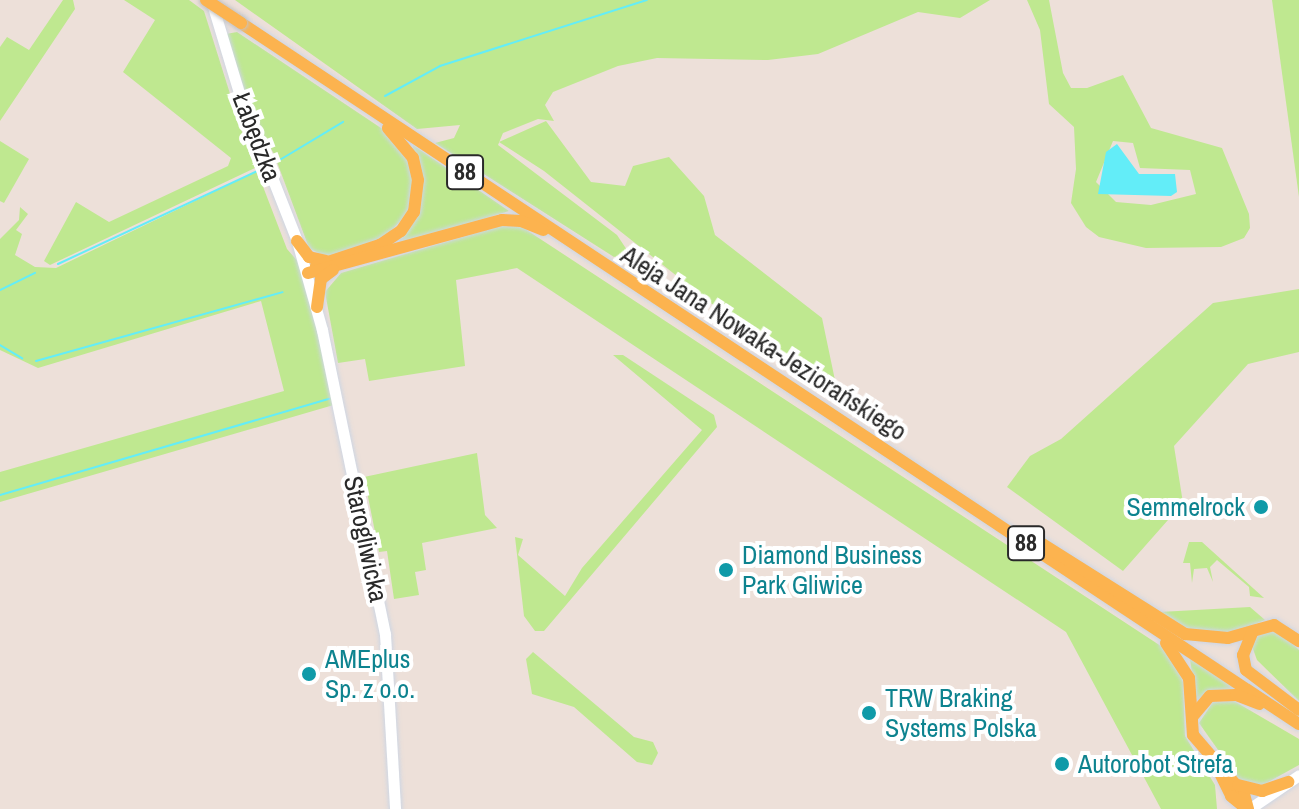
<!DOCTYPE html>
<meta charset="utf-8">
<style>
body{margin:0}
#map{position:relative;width:1299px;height:809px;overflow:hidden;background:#ede0d9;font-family:"Archivo Narrow",sans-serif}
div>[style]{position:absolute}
.green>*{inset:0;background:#bfe890}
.water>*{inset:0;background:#63edf8}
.stream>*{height:2px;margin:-1px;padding:0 1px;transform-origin:1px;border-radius:1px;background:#63edf8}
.roads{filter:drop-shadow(0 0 2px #ced6e3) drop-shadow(0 0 2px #ced6e3)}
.secondary>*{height:11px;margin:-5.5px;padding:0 5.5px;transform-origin:5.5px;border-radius:5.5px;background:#fff}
.primary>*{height:12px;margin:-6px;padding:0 6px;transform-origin:6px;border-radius:6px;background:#fcb34f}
.bridges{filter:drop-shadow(0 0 2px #c3c3c3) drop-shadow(0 0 2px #c3c3c3)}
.primary-bridge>*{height:12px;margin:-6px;padding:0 6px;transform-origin:6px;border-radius:6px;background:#fcb34f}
.dots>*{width:22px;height:22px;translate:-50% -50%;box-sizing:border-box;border:4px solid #fff;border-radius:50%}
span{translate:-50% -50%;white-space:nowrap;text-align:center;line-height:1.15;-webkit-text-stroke:8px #fff;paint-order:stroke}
.shield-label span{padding:2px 6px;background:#fff;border:2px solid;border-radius:6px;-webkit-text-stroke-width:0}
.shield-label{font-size:24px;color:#292929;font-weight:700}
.street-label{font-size:26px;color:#292929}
.culture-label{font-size:26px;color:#0d838f}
.right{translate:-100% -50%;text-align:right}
.left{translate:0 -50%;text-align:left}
</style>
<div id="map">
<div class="green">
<div style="clip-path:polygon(63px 0,73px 0,75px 9px,0 121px,0 47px,7px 37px,29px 50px)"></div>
<div style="clip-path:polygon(124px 0,189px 0,204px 11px,243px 135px,259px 166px,50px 265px,44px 261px,76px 202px,109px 222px,228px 166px,231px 158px,123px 72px,155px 20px)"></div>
<div style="clip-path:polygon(235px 0,990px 0,960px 18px,918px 12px,818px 54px,768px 60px,657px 58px,618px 66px,553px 92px,545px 105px,554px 121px,538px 119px,503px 133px,498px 145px,617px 235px,629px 253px,614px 257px,435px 143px,454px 138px,460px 125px,417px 129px)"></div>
<div style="clip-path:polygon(evenodd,1027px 0,1049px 0,1063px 73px,1071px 88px,1087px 88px,1123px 75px,1151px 128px,1222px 148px,1249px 214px,1250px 228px,1244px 238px,1221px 247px,1146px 248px,1099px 237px,1086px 227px,1071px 203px,1076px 169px,1074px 127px,1049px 104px,1040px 30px,1027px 0,1113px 141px,1133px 143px,1140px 168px,1190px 170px,1196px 194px,1151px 205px,1116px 202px,1096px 182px,1113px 141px)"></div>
<div style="clip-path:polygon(1272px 0,1299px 0,1299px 197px)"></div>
<div style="clip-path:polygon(237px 32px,390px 134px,406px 153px,414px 185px,408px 213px,385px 237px,340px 255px,324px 256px,309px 248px,274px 154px,254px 118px,226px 34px)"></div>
<div style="clip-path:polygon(546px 121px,591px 182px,625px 186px,633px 166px,669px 157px,704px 196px,715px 235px,822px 318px,836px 385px,730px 318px,544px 171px,499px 142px)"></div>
<div style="clip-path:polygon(0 141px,29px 159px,4px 203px,0 201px)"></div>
<div style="clip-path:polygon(413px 145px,509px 211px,324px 268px,379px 248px,414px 217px)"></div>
<div style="clip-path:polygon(257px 171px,287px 249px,308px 273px,337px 404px,0 502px,0 472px,284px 391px,261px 301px,38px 368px,0 350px,0 239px,19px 220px,20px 207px,28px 214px,16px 230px,22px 234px,15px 255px,35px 267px,56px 268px)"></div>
<div style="clip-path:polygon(500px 226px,522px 227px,1170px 652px,1183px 682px,1185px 736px,1215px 785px,1217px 809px,1161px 809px,1066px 632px,517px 268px,456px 280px,465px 366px,369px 381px,365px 359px,338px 363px,325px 292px,341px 273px)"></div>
<div style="clip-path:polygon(1299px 289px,1299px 352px,1248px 364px,1174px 446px,1183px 503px,1123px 571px,1007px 487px,1030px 456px,1061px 439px,1213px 303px)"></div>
<div style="clip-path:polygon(613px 355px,623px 355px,714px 415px,717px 427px,544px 631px,535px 631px,524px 616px,515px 537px,523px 539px,518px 555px,565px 596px,582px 568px,702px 430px)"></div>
<div style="clip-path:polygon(477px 453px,485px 515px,497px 528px,422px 543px,426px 570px,415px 572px,419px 595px,394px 599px,387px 551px,379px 552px,364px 477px)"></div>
<div style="clip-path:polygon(1189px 542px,1202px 542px,1264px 598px,1250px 596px,1249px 587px,1217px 560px,1210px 567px,1213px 582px,1207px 568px,1194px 569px,1192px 583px,1190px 563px,1183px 563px)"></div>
<div style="clip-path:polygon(1250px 607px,1265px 620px,1233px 633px,1187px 631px,1160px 612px)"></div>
<div style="clip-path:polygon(1266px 631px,1279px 631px,1299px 650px,1299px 701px,1257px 660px,1250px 641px)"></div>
<div style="clip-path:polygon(533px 652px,634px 737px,653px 742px,658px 753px,652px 765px,637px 762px,574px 707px,532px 694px,526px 659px)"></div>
<div style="clip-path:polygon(1190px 659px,1233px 687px,1234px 690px,1196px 702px)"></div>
<div style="clip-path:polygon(1234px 701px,1299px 739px,1299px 765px,1263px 785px,1240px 781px,1199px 723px,1213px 702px)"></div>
</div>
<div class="water">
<div style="clip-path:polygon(1117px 144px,1139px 174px,1175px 174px,1177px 192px,1171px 196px,1098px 194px,1106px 152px)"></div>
</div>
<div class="stream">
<div style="left:385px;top:96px;width:63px;rotate:-28.6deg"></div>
<div style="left:440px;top:66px;width:217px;rotate:-17.7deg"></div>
<div style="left:278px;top:161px;width:76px;rotate:-31deg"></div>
<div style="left:58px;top:264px;width:220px;rotate:-25deg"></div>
<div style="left:0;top:290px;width:39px;rotate:-26deg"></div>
<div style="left:0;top:345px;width:26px;rotate:31deg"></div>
<div style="left:36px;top:361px;width:256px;rotate:-15.6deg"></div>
<div style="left:0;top:495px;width:343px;rotate:-16.3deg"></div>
</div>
<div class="roads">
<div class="secondary">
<div style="left:211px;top:0;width:100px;rotate:73.2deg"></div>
<div style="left:240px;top:96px;width:156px;rotate:68.5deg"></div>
<div style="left:297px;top:241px;width:92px;rotate:74.3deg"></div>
<div style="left:322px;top:330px;width:310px;rotate:78.3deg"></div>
<div style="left:385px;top:634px;width:175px;rotate:86.7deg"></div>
<div style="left:1249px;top:809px;width:60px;rotate:-34.2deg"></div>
</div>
<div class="primary">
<div style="left:241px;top:23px;width:1269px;rotate:33.53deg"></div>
<div style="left:297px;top:241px;width:20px;rotate:53deg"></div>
<div style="left:309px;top:257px;width:17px;rotate:13deg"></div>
<div style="left:316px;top:266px;width:67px;rotate:-18.2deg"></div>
<div style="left:380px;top:245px;width:25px;rotate:-34deg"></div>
<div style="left:401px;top:231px;width:23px;rotate:-56deg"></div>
<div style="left:414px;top:212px;width:32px;rotate:-83deg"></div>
<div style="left:418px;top:180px;width:23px;rotate:-103deg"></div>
<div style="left:413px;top:158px;width:39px;rotate:-130deg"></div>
<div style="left:308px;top:273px;width:201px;rotate:-15.3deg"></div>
<div style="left:502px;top:220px;width:19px;rotate:3deg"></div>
<div style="left:521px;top:221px;width:24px;rotate:22deg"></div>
<div style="left:317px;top:307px;width:28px;rotate:-82deg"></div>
<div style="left:321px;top:279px;width:15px;rotate:-37deg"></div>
<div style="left:1033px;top:538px;width:180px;rotate:32.3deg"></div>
<div style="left:1185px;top:634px;width:43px;rotate:5.3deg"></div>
<div style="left:1228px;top:638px;width:48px;rotate:-15.8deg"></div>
<div style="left:1274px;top:625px;width:30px;rotate:33deg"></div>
<div style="left:1252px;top:633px;width:24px;rotate:112deg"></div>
<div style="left:1243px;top:655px;width:15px;rotate:79deg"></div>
<div style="left:1246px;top:670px;width:66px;rotate:37deg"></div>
<div style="left:1166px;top:643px;width:42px;rotate:56.7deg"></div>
<div style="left:1189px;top:678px;width:57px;rotate:86deg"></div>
<div style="left:1193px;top:735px;width:78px;rotate:49.2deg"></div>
<div style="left:1244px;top:794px;width:16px;rotate:75deg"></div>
<div style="left:1193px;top:716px;width:26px;rotate:-50deg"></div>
<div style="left:1210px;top:696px;width:26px;rotate:-2deg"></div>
<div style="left:1236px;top:695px;width:25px;rotate:21deg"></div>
<div style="left:1220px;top:773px;width:25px;rotate:64deg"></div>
<div style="left:1231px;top:796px;width:21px;rotate:39deg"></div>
<div style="left:1238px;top:785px;width:25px;rotate:14deg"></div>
<div style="left:1262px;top:791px;width:28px;rotate:-19deg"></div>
</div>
</div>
<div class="bridges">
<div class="primary-bridge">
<div style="left:206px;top:0;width:42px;rotate:33.3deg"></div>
</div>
</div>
<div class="dots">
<div style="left:1261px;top:507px;background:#0f9aa8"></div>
<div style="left:726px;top:570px;background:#0f9aa8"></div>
<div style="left:309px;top:674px;background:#0f9aa8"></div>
<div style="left:869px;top:713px;background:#0f9aa8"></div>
<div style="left:1062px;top:764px;background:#0f9aa8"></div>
</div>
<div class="shield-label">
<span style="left:465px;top:172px">88</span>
<span style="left:1026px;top:543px">88</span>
</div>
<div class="street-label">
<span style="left:257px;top:137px;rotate:69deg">Łabędzka</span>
<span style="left:764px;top:343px;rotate:33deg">Aleja Jana Nowaka-Jeziorańskiego</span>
<span style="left:366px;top:539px;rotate:78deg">Starogliwicka</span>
</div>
<div class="culture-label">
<span class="right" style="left:1245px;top:507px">Semmelrock</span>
<span class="left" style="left:742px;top:570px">Diamond Business<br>Park Gliwice</span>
<span class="left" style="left:325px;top:674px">AMEplus<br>Sp. z o.o.</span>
<span class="left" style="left:885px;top:713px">TRW Braking<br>Systems Polska</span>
<span class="left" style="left:1078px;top:764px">Autorobot Strefa</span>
</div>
</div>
